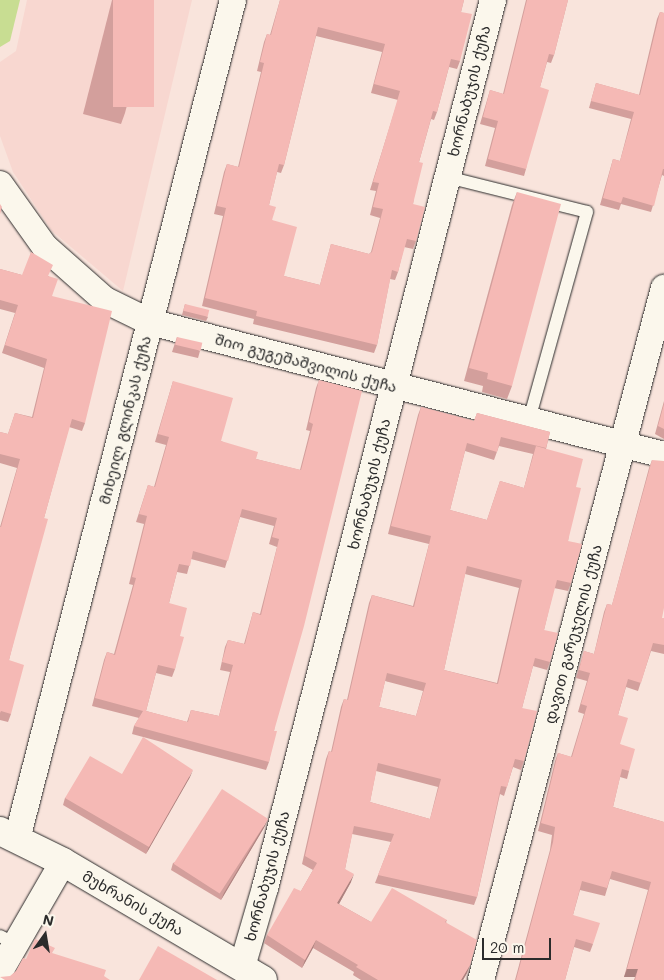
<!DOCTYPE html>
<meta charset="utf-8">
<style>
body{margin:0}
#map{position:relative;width:664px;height:980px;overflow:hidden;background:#f9e4dc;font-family:Mali,"Noto Sans Georgian",sans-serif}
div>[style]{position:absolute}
.built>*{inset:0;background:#f8d7d0}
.green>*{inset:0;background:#c8dd92}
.roads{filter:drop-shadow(0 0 1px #2b2b2b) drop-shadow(0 0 1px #2b2b2b)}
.lane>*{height:12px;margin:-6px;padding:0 6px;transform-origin:6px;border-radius:6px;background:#fbf7ec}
.street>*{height:26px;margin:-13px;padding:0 13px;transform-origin:13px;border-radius:13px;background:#fbf7ec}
.secondary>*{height:28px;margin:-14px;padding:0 14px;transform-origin:14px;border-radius:14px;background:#fbf7ec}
.wall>*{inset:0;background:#d39f9c}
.shaded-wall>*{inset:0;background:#ac827f}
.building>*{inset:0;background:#f5b9b5;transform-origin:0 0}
span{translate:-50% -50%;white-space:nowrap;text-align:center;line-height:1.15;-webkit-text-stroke:4.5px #fbf7ec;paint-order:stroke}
.street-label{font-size:15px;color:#2b2b2b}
.north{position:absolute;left:20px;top:910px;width:50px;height:50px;-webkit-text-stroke:4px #fbf7ec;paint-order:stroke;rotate:13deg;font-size:14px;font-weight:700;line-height:20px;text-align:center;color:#2b2b2b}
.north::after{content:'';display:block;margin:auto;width:18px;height:22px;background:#2b2b2b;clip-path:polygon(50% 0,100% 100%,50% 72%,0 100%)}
.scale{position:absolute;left:482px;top:938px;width:69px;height:22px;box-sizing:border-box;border:2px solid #2b2b2b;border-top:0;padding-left:6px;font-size:15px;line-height:18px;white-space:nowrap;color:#2b2b2b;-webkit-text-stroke:4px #fbf7ec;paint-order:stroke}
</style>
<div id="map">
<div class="built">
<div style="clip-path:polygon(27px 0,192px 0,123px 291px,52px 231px,13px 172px,0 136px,0 62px,16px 51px)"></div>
</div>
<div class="green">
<div style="clip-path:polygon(0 0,20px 0,10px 41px,0 47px)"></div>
</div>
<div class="roads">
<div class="lane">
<div style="left:447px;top:177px;width:144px;rotate:14deg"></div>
<div style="left:587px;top:212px;width:216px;rotate:105.6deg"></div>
<div style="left:0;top:936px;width:18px;rotate:27deg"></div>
</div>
<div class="street">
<div style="left:0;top:184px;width:77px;rotate:54.5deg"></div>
<div style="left:45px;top:247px;width:80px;rotate:41.5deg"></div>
<div style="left:105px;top:300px;width:50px;rotate:26.1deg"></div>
<div style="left:150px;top:322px;width:531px;rotate:14.51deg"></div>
<div style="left:17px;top:839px;width:866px;rotate:-75.56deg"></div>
<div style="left:242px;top:967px;width:82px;rotate:-73.8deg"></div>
<div style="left:265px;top:888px;width:917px;rotate:-75.6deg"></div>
<div style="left:0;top:971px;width:126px;rotate:-60deg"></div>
<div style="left:481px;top:980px;width:716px;rotate:-75.19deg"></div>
</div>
<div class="secondary">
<div style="left:0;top:831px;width:70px;rotate:26.2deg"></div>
<div style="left:63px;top:862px;width:232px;rotate:30.5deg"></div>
</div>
</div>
<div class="wall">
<div style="clip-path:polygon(112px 0,154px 0,125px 113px,121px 124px,83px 114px)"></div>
<div style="clip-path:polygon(evenodd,280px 0,464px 0,461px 12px,460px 61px,457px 69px,449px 67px,437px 112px,434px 120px,431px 119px,419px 162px,413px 204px,416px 241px,413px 249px,404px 247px,398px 272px,395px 280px,390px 279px,377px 345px,374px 353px,253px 324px,254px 319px,202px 306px,223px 216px,214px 214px,224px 172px,227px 164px,238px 167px,261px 72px,257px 71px,264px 42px,267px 34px,270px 35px,280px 0,316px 36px,382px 52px,371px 93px,398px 100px,370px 190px,376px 191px,370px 215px,380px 218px,371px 252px,369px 254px,331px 244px,320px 285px,284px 276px,269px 205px,277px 172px,281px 173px,284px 165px,316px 36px)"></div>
<div style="clip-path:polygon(526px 0,568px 0,554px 55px,551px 63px,547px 62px,540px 87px,526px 169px,524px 176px,485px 166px,495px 128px,480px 124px,490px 90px,503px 94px)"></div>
<div style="clip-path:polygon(660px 12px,664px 13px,664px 176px,662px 175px,651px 212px,621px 204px,619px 210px,600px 205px,611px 166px,613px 159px,620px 161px,631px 119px,589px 108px,594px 90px,596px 83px,639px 95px,657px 19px)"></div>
<div style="clip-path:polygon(517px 192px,512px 386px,507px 399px,482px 392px,483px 386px,464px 381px,512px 205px)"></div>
<div style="clip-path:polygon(0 269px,22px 275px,49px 276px,52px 296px,85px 423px,82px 431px,69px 427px,44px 518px,9px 660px,11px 714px,8px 722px,0 720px,0 527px,17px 468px,0 463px,0 432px,8px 434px,15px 413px,32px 417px,44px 368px,2px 353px,15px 313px,0 309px)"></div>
<div style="clip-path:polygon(185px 304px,208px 317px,206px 321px,182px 315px)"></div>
<div style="clip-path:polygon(177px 337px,200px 351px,198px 358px,172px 352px)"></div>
<div style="clip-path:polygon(evenodd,319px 380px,274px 731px,269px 762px,266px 770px,132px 734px,134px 726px,139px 718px,92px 706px,104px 660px,107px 652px,114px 654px,133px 585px,129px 584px,144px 524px,136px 522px,148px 485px,154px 487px,166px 445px,155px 442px,173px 381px,221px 441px,256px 459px,300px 470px,310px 431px,306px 430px,316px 388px,319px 380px,240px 517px,274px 526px,269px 544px,277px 547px,260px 614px,253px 612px,244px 644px,228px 640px,225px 647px,220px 670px,230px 672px,219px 716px,191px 710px,187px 722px,146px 711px,156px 673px,172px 677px,175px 669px,180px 636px,169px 603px,177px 572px,187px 574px,191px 559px,225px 568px,240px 517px)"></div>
<div style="clip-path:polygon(664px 401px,664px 439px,655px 434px)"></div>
<div style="clip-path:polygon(evenodd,421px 407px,474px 421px,477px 413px,550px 432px,546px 449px,576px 487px,568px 541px,571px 583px,568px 591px,554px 588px,544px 630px,550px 662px,547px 670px,533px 666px,522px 708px,524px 761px,521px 770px,513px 767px,504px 796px,500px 794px,477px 897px,474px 905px,375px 883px,391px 842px,352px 834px,345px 869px,351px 882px,339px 904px,371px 922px,447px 920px,446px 922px,470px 965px,467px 973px,463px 980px,361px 980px,353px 975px,354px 972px,313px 948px,302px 968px,264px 943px,267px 935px,301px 891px,313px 870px,302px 864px,326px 759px,329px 751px,331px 752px,341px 707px,344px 699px,347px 700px,369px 603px,372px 595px,413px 606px,429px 544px,388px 534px,418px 415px,421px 407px,499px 446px,533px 454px,524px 488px,500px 481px,487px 520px,450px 510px,465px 451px,494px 460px,499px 446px,421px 407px,465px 574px,519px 588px,497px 683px,444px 670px,465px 574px,421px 407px,385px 681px,423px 691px,416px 716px,379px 707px,385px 681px,421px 407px,376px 771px,438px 787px,430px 819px,370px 802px,376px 771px)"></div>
<div style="clip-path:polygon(652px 460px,662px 618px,664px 618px,664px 654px,651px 651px,638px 691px,626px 687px,618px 715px,620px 744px,629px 771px,627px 779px,620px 777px,613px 807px,664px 822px,664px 980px,634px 980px,635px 977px,624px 977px,648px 890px,610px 879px,605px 896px,580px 890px,573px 915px,593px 944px,590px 952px,574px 947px,565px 980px,515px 980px,550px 850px,552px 835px,538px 831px,555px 761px,558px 753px,571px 757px,584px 714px,578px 712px,587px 681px,576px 678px,584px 651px,594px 654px,604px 612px,607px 604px,612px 605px,649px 468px)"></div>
<div style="clip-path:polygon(122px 774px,190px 777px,146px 854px,63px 805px,65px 798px)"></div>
<div style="clip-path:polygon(265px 826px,221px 900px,171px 870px,173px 863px)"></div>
</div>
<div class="shaded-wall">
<div style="clip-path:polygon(193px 770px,190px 777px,146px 854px,149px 847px)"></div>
<div style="clip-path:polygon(268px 819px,265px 826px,221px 900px,224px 893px)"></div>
<div style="clip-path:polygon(354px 874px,351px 882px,335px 911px,337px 903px)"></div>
<div style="clip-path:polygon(316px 940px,313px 948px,302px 968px,305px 960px)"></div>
<div style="clip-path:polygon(470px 965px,467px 973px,463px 980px,461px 980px)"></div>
<div style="clip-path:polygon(627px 969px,638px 969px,635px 977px,624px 977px)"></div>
</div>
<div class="building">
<div style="left:113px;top:0;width:41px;height:107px"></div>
<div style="clip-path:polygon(evenodd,280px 0,464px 0,461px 12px,472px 14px,460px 61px,451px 59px,437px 112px,433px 111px,419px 162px,423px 163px,413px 204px,425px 207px,416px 241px,407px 239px,398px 272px,392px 270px,377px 345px,256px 316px,257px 311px,205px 298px,226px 208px,217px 206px,227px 164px,239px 167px,264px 63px,260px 62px,267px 34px,271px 35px,280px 0,318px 27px,385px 44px,374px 84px,400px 91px,373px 182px,379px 183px,373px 207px,383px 209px,372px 252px,369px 254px,331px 244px,320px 285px,284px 276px,297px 227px,272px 220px,276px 207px,269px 205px,279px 164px,284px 165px,318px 27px)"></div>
<div style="clip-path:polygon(527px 0,568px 0,554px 55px,549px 54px,540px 87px,549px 90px,526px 169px,488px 159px,498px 121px,483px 117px,490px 90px,504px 94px)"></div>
<div style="clip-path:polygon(660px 12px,664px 13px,664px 169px,663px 169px,654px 206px,623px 197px,621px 203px,603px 198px,613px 159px,620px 161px,634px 112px,591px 101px,596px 83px,640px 95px)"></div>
<div style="clip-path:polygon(517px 192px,561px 204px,512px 386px,487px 379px,488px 373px,469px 368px)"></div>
<div style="clip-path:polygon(0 204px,2px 207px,0 214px)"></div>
<div style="clip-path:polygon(31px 252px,53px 265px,48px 276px,58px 279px,52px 296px,112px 311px,85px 423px,72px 419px,44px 518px,48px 519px,9px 660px,24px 665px,11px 714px,1px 711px,0 713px,0 527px,1px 527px,20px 459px,0 454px,0 432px,8px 434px,15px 413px,33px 418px,47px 359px,5px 345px,18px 305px,0 300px,0 269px,22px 275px)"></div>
<div style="left:185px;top:304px;width:25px;height:7px;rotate:14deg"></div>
<div style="left:177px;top:337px;width:26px;height:8px;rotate:13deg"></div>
<div style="clip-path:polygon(evenodd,319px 380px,362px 391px,304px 626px,274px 731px,277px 731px,269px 762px,134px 726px,143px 711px,95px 698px,107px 652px,115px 655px,136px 578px,132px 577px,147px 516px,139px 514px,148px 485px,155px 487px,169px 437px,158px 434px,173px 381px,233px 398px,221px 441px,258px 452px,256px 459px,301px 470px,313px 424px,309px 422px,319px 380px,242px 509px,277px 518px,272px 537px,279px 539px,261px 615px,253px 612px,245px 644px,228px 640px,222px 662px,233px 665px,219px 716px,191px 710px,188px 722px,146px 711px,158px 665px,175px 669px,184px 637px,180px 636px,187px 608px,169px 603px,179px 564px,190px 566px,193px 551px,228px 561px,242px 509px)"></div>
<div style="clip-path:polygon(664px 404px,664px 429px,658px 426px)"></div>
<div style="clip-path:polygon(evenodd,421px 407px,474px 421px,477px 413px,550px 432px,546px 448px,501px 437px,497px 452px,467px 443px,450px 510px,487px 520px,500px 481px,524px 488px,536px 446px,583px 459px,576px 487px,581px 488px,568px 541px,582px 544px,571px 583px,557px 580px,544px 630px,558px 633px,550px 662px,535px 658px,522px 708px,537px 711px,524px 761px,515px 759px,507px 787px,501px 786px,477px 897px,378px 875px,394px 834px,354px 826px,345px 869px,354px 874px,337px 903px,371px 922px,392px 888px,447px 920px,445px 922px,477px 940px,470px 965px,461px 980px,378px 980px,356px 967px,358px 965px,316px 940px,305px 960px,267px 935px,294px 888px,301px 891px,317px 863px,305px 856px,329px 751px,332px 752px,344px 699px,348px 700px,372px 595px,414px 607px,431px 536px,391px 526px,421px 407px,467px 566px,522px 580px,498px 684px,444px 670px,467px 566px,421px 407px,387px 673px,426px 683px,416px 716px,379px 707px,387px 673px,421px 407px,378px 763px,441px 779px,430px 819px,370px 802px,378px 763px)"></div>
<div style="clip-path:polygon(652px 460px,664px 461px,664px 608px,662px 618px,664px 618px,664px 645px,653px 643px,641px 683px,628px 679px,618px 715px,628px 718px,620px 744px,635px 749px,629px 771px,622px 769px,613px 807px,664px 822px,664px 980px,635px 980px,638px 969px,627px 969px,651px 882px,612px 871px,607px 888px,582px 881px,573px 915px,600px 923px,593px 944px,576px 939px,565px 980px,516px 980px,553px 842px,555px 827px,541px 823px,558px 753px,572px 757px,587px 706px,581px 704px,590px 673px,579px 670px,584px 651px,594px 654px,607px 604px,612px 605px)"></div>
<div style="clip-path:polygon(143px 737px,193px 770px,149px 847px,65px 798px,90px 756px,122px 774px)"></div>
<div style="left:222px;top:789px;width:55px;height:89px;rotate:33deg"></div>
<div style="clip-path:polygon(35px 939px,55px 948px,52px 953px,106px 970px,104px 976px,110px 980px,5px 980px,0 977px,10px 976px,16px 971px,23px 958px,26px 959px)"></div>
<div style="clip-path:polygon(158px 946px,217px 980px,139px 980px)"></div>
</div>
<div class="street-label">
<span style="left:469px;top:91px;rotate:-76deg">ხორნაბუჯის ქუჩა</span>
<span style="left:306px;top:363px;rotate:15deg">შიო გუგეშაშვილის ქუჩა</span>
<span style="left:125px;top:420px;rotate:-76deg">მიხეილ გლინკას ქუჩა</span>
<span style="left:369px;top:484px;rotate:-76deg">ხორნაბუჯის ქუჩა</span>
<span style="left:573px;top:634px;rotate:-75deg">დავით გარეჯელის ქუჩა</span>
<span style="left:267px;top:876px;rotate:-75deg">ხორნაბუჯის ქუჩა</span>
<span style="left:133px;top:903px;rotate:30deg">მუხრანის ქუჩა</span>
</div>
<div class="north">N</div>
<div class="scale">20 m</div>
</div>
